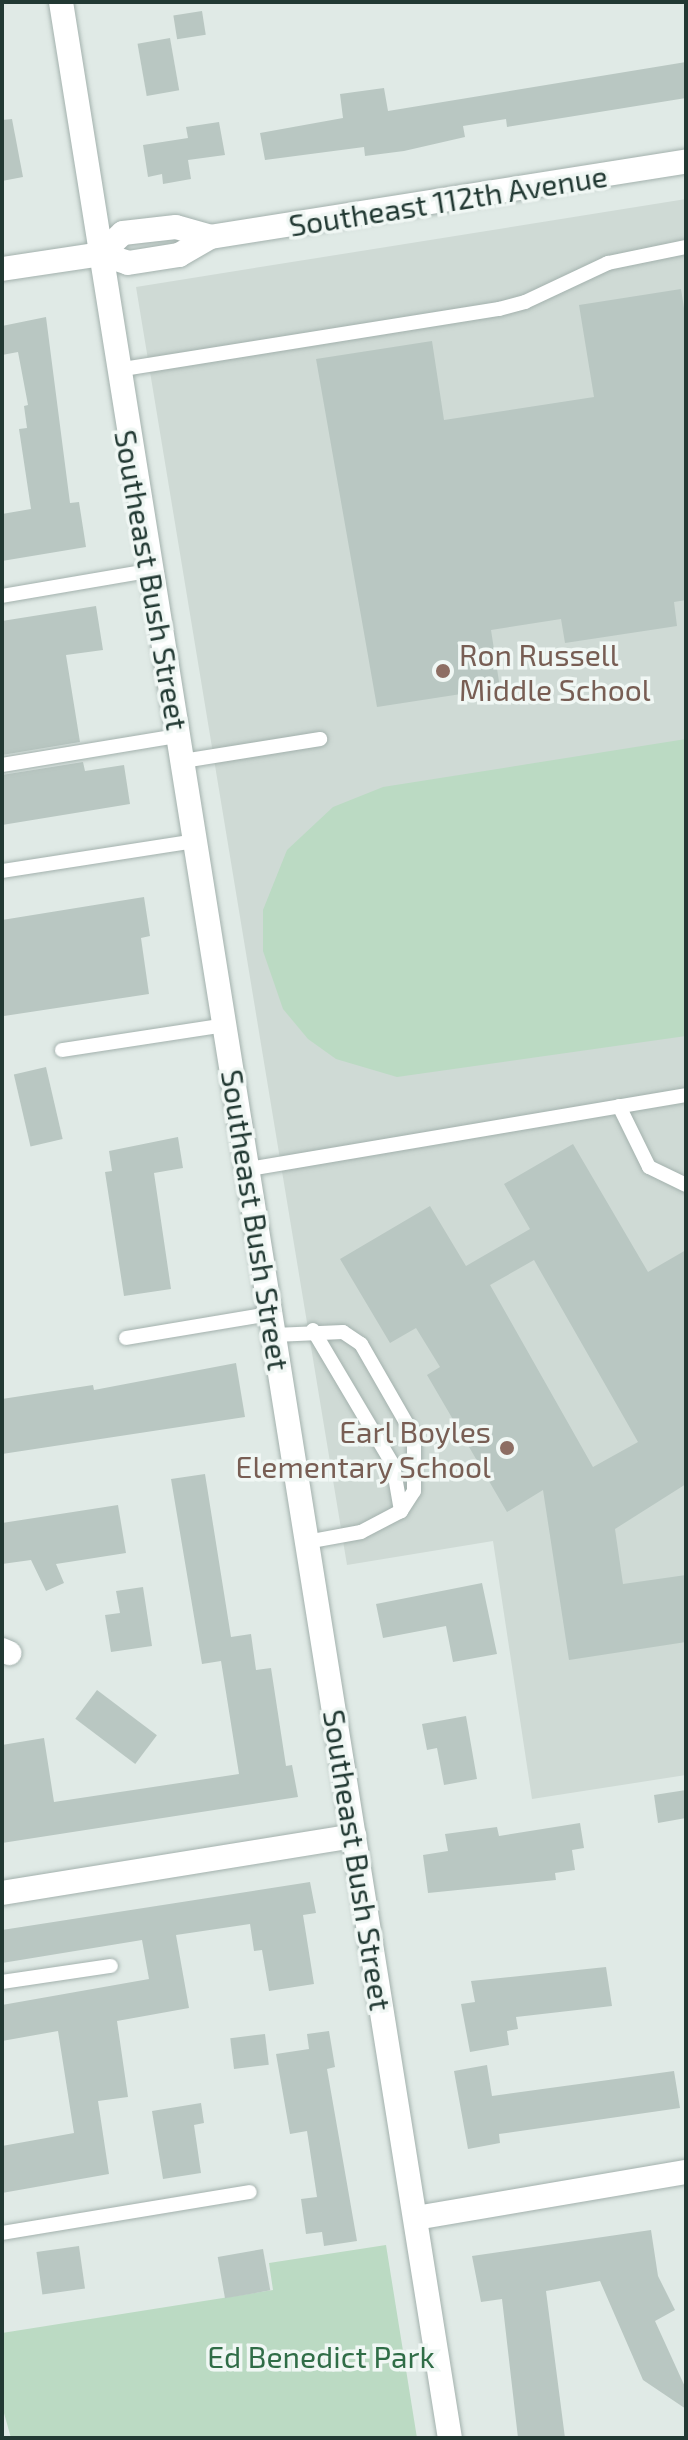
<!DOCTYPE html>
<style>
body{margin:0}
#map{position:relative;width:688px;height:2440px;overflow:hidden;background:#e0eae6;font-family:"Exo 2",sans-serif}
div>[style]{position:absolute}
.built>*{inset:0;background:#cfdad5}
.green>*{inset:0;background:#bbdac3}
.building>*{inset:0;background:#b9c7c2;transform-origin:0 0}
.roads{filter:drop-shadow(0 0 2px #a3b1ad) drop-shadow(0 0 2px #a3b1ad)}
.service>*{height:14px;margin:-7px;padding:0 7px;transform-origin:7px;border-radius:7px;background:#fff}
.minor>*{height:24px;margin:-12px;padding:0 12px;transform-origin:12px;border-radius:12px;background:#fff}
.tertiary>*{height:24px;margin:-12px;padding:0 12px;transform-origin:12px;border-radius:12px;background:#fff}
.dots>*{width:22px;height:22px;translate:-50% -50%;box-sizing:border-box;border:4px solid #f0f7f4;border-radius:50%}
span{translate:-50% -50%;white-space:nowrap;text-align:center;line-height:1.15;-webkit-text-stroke:7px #f0f7f4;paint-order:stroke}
.street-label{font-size:30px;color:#223933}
.education-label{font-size:30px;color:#785e54}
.left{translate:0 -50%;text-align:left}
.right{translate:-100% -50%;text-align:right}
.park-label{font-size:30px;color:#306d47}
.frame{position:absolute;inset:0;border:4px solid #223933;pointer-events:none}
</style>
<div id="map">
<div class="built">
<div style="clip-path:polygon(686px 199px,686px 1775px,532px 1799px,493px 1541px,347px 1565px,136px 287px)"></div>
</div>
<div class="green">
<div style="clip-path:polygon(686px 739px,686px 1036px,397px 1077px,336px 1059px,308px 1039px,283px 1009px,263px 951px,263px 910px,287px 850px,333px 807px,383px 787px)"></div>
<div style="clip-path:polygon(386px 2245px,417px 2438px,11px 2438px,2px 2406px,2px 2333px,273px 2290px,269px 2263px)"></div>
</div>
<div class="building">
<div style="left:202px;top:11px;width:24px;height:29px;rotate:81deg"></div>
<div style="left:170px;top:38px;width:53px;height:33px;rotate:80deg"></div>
<div style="clip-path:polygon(686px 62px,686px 98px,507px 127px,506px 119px,463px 126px,465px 137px,404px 151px,365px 156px,364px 147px,265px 160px,260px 133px,343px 118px,340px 94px,384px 88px,388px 111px)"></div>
<div style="clip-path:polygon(12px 119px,23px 177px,2px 181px,2px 120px)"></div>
<div style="clip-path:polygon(219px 122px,225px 155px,188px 160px,191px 179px,163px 184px,162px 174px,148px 177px,143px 145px,188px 138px,186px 127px)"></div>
<div style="clip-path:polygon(681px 289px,686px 321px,686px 600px,674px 602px,677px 626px,565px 643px,561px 619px,491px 630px,500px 688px,377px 707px,316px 359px,432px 341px,444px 420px,594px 397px,579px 305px)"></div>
<div style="clip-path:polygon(46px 317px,70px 503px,79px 502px,86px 547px,2px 561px,2px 514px,31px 509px,19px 429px,27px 428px,24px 406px,28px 405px,18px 352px,2px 355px,2px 326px)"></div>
<div style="clip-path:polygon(96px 606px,103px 650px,66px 655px,80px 742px,2px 755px,2px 621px)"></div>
<div style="clip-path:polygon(83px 762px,85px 771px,124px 765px,130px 804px,2px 825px,2px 775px)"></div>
<div style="clip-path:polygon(144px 897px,150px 936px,141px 938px,149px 994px,4px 1016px,2px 920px)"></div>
<div style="left:46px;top:1067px;width:74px;height:33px;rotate:77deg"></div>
<div style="clip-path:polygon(178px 1137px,183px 1168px,154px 1173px,171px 1289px,124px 1296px,105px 1172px,112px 1171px,109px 1151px)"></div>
<div style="clip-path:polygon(evenodd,573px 1144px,648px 1272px,686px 1250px,686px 1484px,615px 1529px,623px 1584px,686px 1575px,686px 1642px,569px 1660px,543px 1490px,507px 1512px,427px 1375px,440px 1367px,416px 1328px,390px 1343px,340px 1259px,430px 1206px,466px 1266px,530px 1229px,504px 1184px,573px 1144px,534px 1260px,638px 1442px,593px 1467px,490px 1285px,534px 1260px)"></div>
<div style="clip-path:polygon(236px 1363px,245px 1417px,2px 1454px,2px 1399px,93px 1385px,94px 1390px)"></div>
<div style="clip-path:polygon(205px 1474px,231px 1637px,251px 1634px,256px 1670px,271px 1668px,286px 1766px,292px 1765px,298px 1797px,2px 1843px,2px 1745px,44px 1738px,54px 1802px,239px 1774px,221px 1661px,202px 1664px,171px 1479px)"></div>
<div style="clip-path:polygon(118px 1505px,126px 1553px,56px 1564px,64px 1583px,46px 1591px,31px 1560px,2px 1564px,2px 1523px)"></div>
<div style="clip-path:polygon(482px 1583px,497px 1654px,453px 1662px,446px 1626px,383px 1638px,376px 1604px)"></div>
<div style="clip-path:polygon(143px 1587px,152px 1646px,111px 1652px,105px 1615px,120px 1613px,116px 1591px)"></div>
<div style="left:97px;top:1690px;width:75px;height:36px;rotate:37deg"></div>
<div style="clip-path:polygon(466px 1716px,477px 1779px,444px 1785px,437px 1748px,427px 1750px,422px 1724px)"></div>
<div style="clip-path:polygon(686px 1790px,686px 1818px,658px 1823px,654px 1795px)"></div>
<div style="clip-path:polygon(580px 1823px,584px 1848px,572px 1850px,575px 1870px,555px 1873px,556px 1880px,428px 1893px,423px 1855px,448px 1851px,445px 1834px,497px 1827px,499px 1836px)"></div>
<div style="clip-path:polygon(310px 1882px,316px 1913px,303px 1915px,314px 1984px,269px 1991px,262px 1950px,254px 1951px,250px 1924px,176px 1935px,189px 2008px,117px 2021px,128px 2097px,98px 2101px,109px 2174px,2px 2193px,2px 2146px,74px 2133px,58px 2031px,2px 2041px,2px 2005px,149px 1979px,142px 1940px,2px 1963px,2px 1930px)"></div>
<div style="clip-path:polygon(606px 1967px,612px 2006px,516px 2017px,518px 2029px,507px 2031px,509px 2045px,470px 2052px,461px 2004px,475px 2002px,471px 1981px)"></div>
<div style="clip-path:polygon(329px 2031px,335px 2067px,327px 2069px,357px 2241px,324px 2246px,322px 2232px,306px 2234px,301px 2199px,317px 2197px,307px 2131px,290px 2134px,276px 2054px,309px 2049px,307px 2034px)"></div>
<div style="left:265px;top:2034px;width:31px;height:35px;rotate:83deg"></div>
<div style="clip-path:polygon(487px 2065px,492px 2096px,674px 2071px,680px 2108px,499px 2134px,500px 2143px,468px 2149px,454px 2071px)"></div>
<div style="clip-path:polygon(201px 2103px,204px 2123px,194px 2125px,201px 2173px,163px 2179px,152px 2111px)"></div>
<div style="clip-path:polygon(651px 2230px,658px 2276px,675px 2310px,655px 2321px,686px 2389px,686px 2409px,643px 2380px,600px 2281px,546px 2291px,565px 2438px,518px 2438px,502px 2299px,481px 2302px,472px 2256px)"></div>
<div style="left:79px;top:2246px;width:43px;height:43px;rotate:82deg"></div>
<div style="left:263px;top:2249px;width:42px;height:46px;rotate:80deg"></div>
</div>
<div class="roads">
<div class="service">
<div style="left:117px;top:370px;width:387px;rotate:-9.1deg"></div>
<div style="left:499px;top:309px;width:27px;rotate:-15deg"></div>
<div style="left:525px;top:302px;width:92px;rotate:-25.2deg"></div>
<div style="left:608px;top:263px;width:80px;rotate:-11.6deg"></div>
<div style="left:2px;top:596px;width:149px;rotate:-9.7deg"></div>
<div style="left:183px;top:761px;width:139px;rotate:-9.1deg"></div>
<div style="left:2px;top:765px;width:178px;rotate:-9.4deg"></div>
<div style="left:2px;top:871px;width:196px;rotate:-8.8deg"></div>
<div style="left:62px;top:1050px;width:166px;rotate:-8.7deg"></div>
<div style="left:619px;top:1106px;width:68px;rotate:63.8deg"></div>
<div style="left:649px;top:1167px;width:41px;rotate:25.9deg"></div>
<div style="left:249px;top:1169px;width:443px;rotate:-9.6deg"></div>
<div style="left:313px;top:1330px;width:157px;rotate:59.3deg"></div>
<div style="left:393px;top:1465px;width:47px;rotate:80.1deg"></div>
<div style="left:274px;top:1335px;width:69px;rotate:-2.5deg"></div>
<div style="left:343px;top:1332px;width:22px;rotate:34deg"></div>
<div style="left:361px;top:1344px;width:106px;rotate:60.1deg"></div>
<div style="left:414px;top:1436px;width:55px;rotate:90deg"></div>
<div style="left:414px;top:1491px;width:24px;rotate:123deg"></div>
<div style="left:401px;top:1511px;width:45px;rotate:152.3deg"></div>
<div style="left:361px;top:1532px;width:56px;rotate:169.7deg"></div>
<div style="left:126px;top:1338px;width:146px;rotate:-9.5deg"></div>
<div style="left:2px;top:1982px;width:110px;rotate:-8.4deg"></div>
<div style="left:2px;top:2233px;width:251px;rotate:-9.4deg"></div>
</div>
<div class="minor">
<div style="left:61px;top:2px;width:2467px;rotate:80.93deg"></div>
<div style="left:2px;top:1650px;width:8px;rotate:23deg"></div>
<div style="left:2px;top:1893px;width:357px;rotate:-9.2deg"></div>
<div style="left:416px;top:2218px;width:274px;rotate:-9.7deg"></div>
</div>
<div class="tertiary">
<div style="left:101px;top:254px;width:30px;rotate:-44deg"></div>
<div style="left:123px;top:233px;width:53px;rotate:-6.5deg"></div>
<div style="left:176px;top:227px;width:35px;rotate:16deg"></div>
<div style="left:2px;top:269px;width:100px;rotate:-8.6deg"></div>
<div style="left:101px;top:254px;width:28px;rotate:18deg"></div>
<div style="left:128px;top:263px;width:52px;rotate:-8.9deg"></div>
<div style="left:179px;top:255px;width:36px;rotate:-30deg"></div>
<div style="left:210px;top:237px;width:482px;rotate:-9deg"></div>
</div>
</div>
<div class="dots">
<div style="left:443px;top:671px;background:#8d6e63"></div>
<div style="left:507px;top:1448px;background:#8d6e63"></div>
</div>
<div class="street-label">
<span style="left:448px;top:200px;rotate:-9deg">Southeast 112th Avenue</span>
<span style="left:152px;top:580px;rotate:80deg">Southeast Bush Street</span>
<span style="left:256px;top:1220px;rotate:81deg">Southeast Bush Street</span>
<span style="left:358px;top:1860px;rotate:81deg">Southeast Bush Street</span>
</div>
<div class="education-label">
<span class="left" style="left:459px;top:671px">Ron Russell<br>Middle School</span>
<span class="right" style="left:491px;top:1448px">Earl Boyles<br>Elementary School</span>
</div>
<div class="park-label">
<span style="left:321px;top:2356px">Ed Benedict Park</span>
</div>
<div class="frame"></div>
</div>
